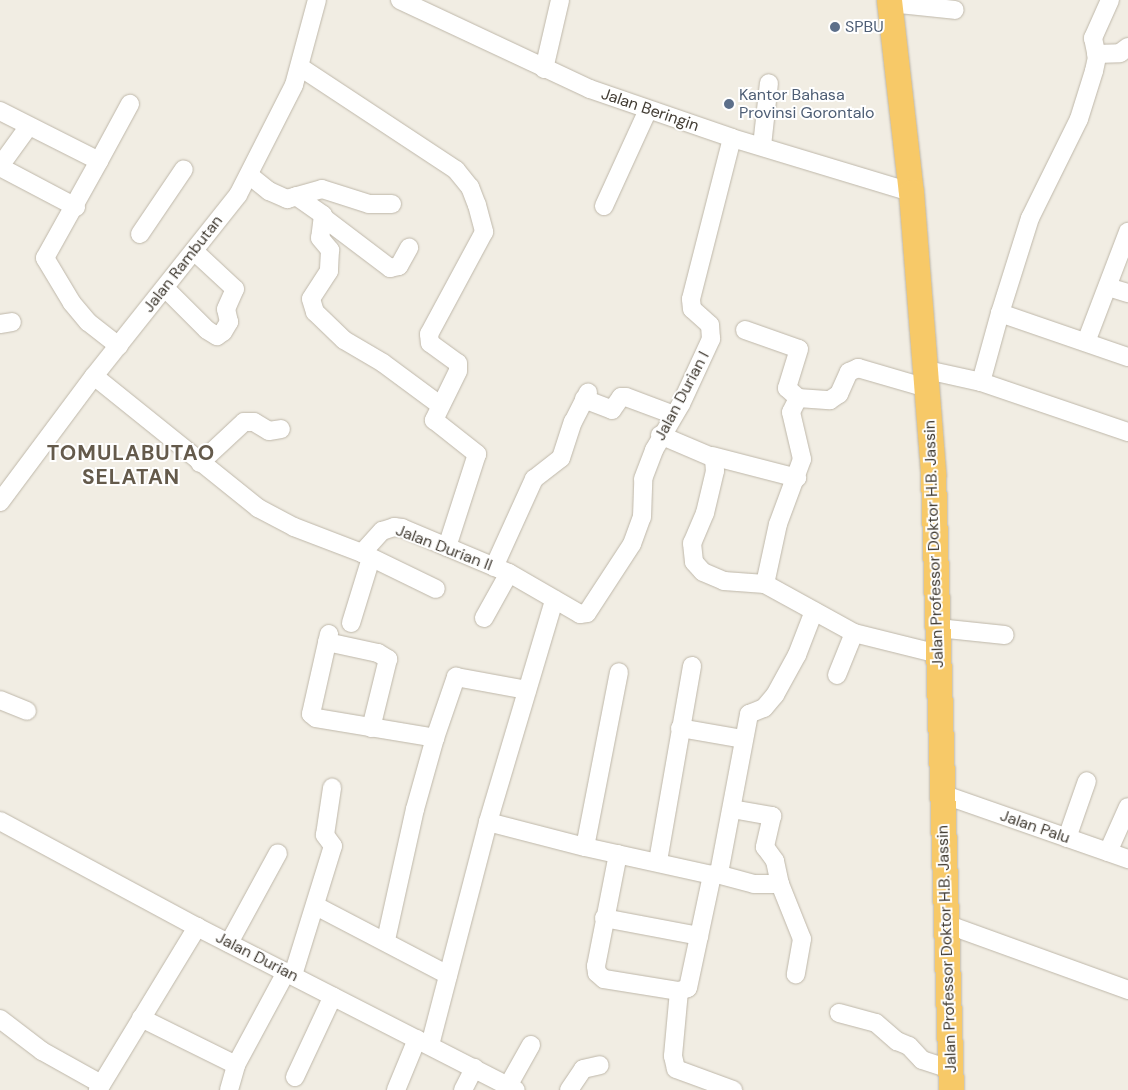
<!DOCTYPE html>
<style>
body{margin:0}
#map{position:relative;width:1128px;height:1090px;overflow:hidden;background:#f1ede3;font-family:"DM Sans",sans-serif}
div>[style]{position:absolute}
.roads{filter:drop-shadow(0 0 1px #beb7a9) drop-shadow(0 0 1px #beb7a9)}
.minor>*{height:18px;margin:-9px;padding:0 9px;transform-origin:9px;border-radius:9px;background:#fff}
.highway>*{height:25px;margin:-12.5px;padding:0 12.5px;transform-origin:12.5px;border-radius:12.5px;background:#f7c968}
.dots>*{width:14px;height:14px;translate:-50% -50%;box-sizing:border-box;border:2px solid #fff;border-radius:50%}
span{translate:-50% -50%;white-space:nowrap;text-align:center;line-height:1.15;-webkit-text-stroke:4px #fff;paint-order:stroke}
.service-label{font-size:16px;color:#4e5e75}
.left{translate:0 -50%;text-align:left}
.street-label{font-size:16px;color:#423c33}
.district-label{font-size:21px;color:#645a4b;font-weight:700;letter-spacing:1px}
</style>
<div id="map">
<div class="roads">
<div class="minor">
<div style="left:400px;top:0;width:210px;rotate:25.1deg"></div>
<div style="left:590px;top:89px;width:150px;rotate:19deg"></div>
<div style="left:732px;top:138px;width:187px;rotate:16.8deg"></div>
<div style="left:1110px;top:0;width:42px;rotate:114.1deg"></div>
<div style="left:1093px;top:38px;width:19px;rotate:78deg"></div>
<div style="left:1097px;top:57px;width:14px;rotate:102deg"></div>
<div style="left:1094px;top:71px;width:50px;rotate:107.4deg"></div>
<div style="left:1079px;top:119px;width:110px;rotate:116.3deg"></div>
<div style="left:1030px;top:218px;width:100px;rotate:107.5deg"></div>
<div style="left:1000px;top:313px;width:135px;rotate:19deg"></div>
<div style="left:890px;top:3px;width:65px;rotate:6.1deg"></div>
<div style="left:1096px;top:54px;width:24px;rotate:-2deg"></div>
<div style="left:1120px;top:53px;width:10px;rotate:-37deg"></div>
<div style="left:300px;top:67px;width:187px;rotate:33.4deg"></div>
<div style="left:456px;top:170px;width:22px;rotate:51deg"></div>
<div style="left:470px;top:187px;width:19px;rotate:69deg"></div>
<div style="left:477px;top:205px;width:28px;rotate:75deg"></div>
<div style="left:484px;top:232px;width:116px;rotate:118.3deg"></div>
<div style="left:429px;top:334px;width:9px;rotate:84deg"></div>
<div style="left:430px;top:343px;width:34px;rotate:36deg"></div>
<div style="left:458px;top:363px;width:8px;rotate:90deg"></div>
<div style="left:458px;top:371px;width:55px;rotate:116.1deg"></div>
<div style="left:434px;top:420px;width:55px;rotate:38.3deg"></div>
<div style="left:477px;top:454px;width:98px;rotate:107.9deg"></div>
<div style="left:544px;top:69px;width:71px;rotate:-76.9deg"></div>
<div style="left:0;top:111px;width:111px;rotate:26.8deg"></div>
<div style="left:99px;top:161px;width:111px;rotate:119.1deg"></div>
<div style="left:45px;top:258px;width:52px;rotate:59deg"></div>
<div style="left:72px;top:303px;width:25px;rotate:50deg"></div>
<div style="left:88px;top:322px;width:39px;rotate:38deg"></div>
<div style="left:762px;top:146px;width:63px;rotate:-83.7deg"></div>
<div style="left:99px;top:161px;width:65px;rotate:-61.5deg"></div>
<div style="left:0;top:166px;width:49px;rotate:-54.1deg"></div>
<div style="left:0;top:167px;width:86px;rotate:27.8deg"></div>
<div style="left:249px;top:175px;width:26px;rotate:39deg"></div>
<div style="left:269px;top:191px;width:20px;rotate:24deg"></div>
<div style="left:287px;top:199px;width:36px;rotate:-16deg"></div>
<div style="left:322px;top:189px;width:49px;rotate:17.7deg"></div>
<div style="left:369px;top:204px;width:23px"></div>
<div style="left:296px;top:196px;width:33px;rotate:35deg"></div>
<div style="left:323px;top:215px;width:23px;rotate:97deg"></div>
<div style="left:320px;top:238px;width:16px;rotate:50deg"></div>
<div style="left:330px;top:250px;width:21px;rotate:93deg"></div>
<div style="left:329px;top:271px;width:33px;rotate:123deg"></div>
<div style="left:311px;top:299px;width:14px;rotate:73deg"></div>
<div style="left:315px;top:312px;width:40px;rotate:44deg"></div>
<div style="left:344px;top:340px;width:45px;rotate:30.5deg"></div>
<div style="left:383px;top:363px;width:71px;rotate:36.4deg"></div>
<div style="left:604px;top:206px;width:106px;rotate:-65.4deg"></div>
<div style="left:324px;top:218px;width:83px;rotate:37.1deg"></div>
<div style="left:390px;top:268px;width:9px;rotate:-13deg"></div>
<div style="left:399px;top:266px;width:21px;rotate:-61deg"></div>
<div style="left:140px;top:234px;width:78px;rotate:-55.9deg"></div>
<div style="left:1108px;top:287px;width:21px;rotate:17deg"></div>
<div style="left:165px;top:288px;width:59px;rotate:45deg"></div>
<div style="left:207px;top:330px;width:12px;rotate:31deg"></div>
<div style="left:217px;top:336px;width:7px;rotate:-34deg"></div>
<div style="left:223px;top:332px;width:12px;rotate:-59deg"></div>
<div style="left:229px;top:322px;width:13px;rotate:-103deg"></div>
<div style="left:226px;top:309px;width:22px;rotate:-66deg"></div>
<div style="left:235px;top:289px;width:56px;rotate:-137.2deg"></div>
<div style="left:0;top:324px;width:12px;rotate:-9deg"></div>
<div style="left:745px;top:330px;width:57px;rotate:19.4deg"></div>
<div style="left:799px;top:349px;width:41px;rotate:107.1deg"></div>
<div style="left:787px;top:388px;width:15px;rotate:42deg"></div>
<div style="left:798px;top:398px;width:32px;rotate:4deg"></div>
<div style="left:830px;top:400px;width:11px;rotate:-34deg"></div>
<div style="left:839px;top:394px;width:24px;rotate:-66deg"></div>
<div style="left:849px;top:372px;width:10px;rotate:-24deg"></div>
<div style="left:858px;top:368px;width:72px;rotate:16.2deg"></div>
<div style="left:1086px;top:342px;width:118px;rotate:-69.1deg"></div>
<div style="left:927px;top:370px;width:55px;rotate:12.5deg"></div>
<div style="left:981px;top:382px;width:155px;rotate:18.8deg"></div>
<div style="left:94px;top:376px;width:211px;rotate:38.8deg"></div>
<div style="left:258px;top:508px;width:41px;rotate:27.8deg"></div>
<div style="left:294px;top:527px;width:73px;rotate:20.9deg"></div>
<div style="left:362px;top:553px;width:30px;rotate:-48deg"></div>
<div style="left:382px;top:531px;width:13px;rotate:-18deg"></div>
<div style="left:394px;top:527px;width:8px;rotate:7deg"></div>
<div style="left:402px;top:528px;width:116px;rotate:22.8deg"></div>
<div style="left:509px;top:573px;width:82px;rotate:30deg"></div>
<div style="left:580px;top:614px;width:7px;rotate:-8deg"></div>
<div style="left:587px;top:613px;width:82px;rotate:-56.9deg"></div>
<div style="left:632px;top:544px;width:29px;rotate:-70deg"></div>
<div style="left:642px;top:517px;width:38px;rotate:-88deg"></div>
<div style="left:643px;top:479px;width:31px;rotate:-69deg"></div>
<div style="left:654px;top:450px;width:53px;rotate:-59.6deg"></div>
<div style="left:681px;top:404px;width:72px;rotate:-65.2deg"></div>
<div style="left:711px;top:339px;width:14px;rotate:-94deg"></div>
<div style="left:710px;top:325px;width:24px;rotate:-138deg"></div>
<div style="left:692px;top:309px;width:10px;rotate:-96deg"></div>
<div style="left:691px;top:299px;width:166px;rotate:-75.7deg"></div>
<div style="left:981px;top:382px;width:72px;rotate:-74.6deg"></div>
<div style="left:584px;top:399px;width:30px;rotate:21deg"></div>
<div style="left:612px;top:410px;width:16px;rotate:-55deg"></div>
<div style="left:621px;top:397px;width:5px"></div>
<div style="left:626px;top:397px;width:51px;rotate:20.6deg"></div>
<div style="left:660px;top:435px;width:59px;rotate:23.1deg"></div>
<div style="left:714px;top:458px;width:13px;rotate:86deg"></div>
<div style="left:715px;top:471px;width:43px;rotate:103.4deg"></div>
<div style="left:705px;top:513px;width:33px;rotate:113deg"></div>
<div style="left:692px;top:543px;width:19px;rotate:84deg"></div>
<div style="left:694px;top:562px;width:13px;rotate:48deg"></div>
<div style="left:703px;top:572px;width:23px;rotate:23deg"></div>
<div style="left:724px;top:581px;width:41px;rotate:4.2deg"></div>
<div style="left:765px;top:584px;width:102px;rotate:28.8deg"></div>
<div style="left:854px;top:633px;width:88px;rotate:13.9deg"></div>
<div style="left:712px;top:456px;width:88px;rotate:14.5deg"></div>
<div style="left:200px;top:463px;width:60px;rotate:-43deg"></div>
<div style="left:244px;top:422px;width:10px"></div>
<div style="left:254px;top:422px;width:17px;rotate:31deg"></div>
<div style="left:269px;top:431px;width:12px;rotate:-9deg"></div>
<div style="left:0;top:502px;width:157px;rotate:-53.3deg"></div>
<div style="left:94px;top:376px;width:231px;rotate:-51.5deg"></div>
<div style="left:238px;top:195px;width:123px;rotate:-63deg"></div>
<div style="left:294px;top:85px;width:88px;rotate:-74.9deg"></div>
<div style="left:362px;top:553px;width:82px;rotate:25.9deg"></div>
<div style="left:494px;top:567px;width:97px;rotate:-65.6deg"></div>
<div style="left:534px;top:479px;width:34px;rotate:-38deg"></div>
<div style="left:561px;top:458px;width:38px;rotate:-72deg"></div>
<div style="left:573px;top:422px;width:33px;rotate:-63deg"></div>
<div style="left:765px;top:584px;width:61px;rotate:-77.8deg"></div>
<div style="left:778px;top:524px;width:69px;rotate:-69.7deg"></div>
<div style="left:802px;top:459px;width:48px;rotate:-103.2deg"></div>
<div style="left:791px;top:412px;width:16px;rotate:-63deg"></div>
<div style="left:484px;top:618px;width:51px;rotate:-60.9deg"></div>
<div style="left:351px;top:623px;width:68px;rotate:-72.9deg"></div>
<div style="left:938px;top:628px;width:67px;rotate:6deg"></div>
<div style="left:329px;top:634px;width:82px;rotate:102.7deg"></div>
<div style="left:311px;top:714px;width:6px;rotate:39deg"></div>
<div style="left:316px;top:718px;width:121px;rotate:9.5deg"></div>
<div style="left:435px;top:738px;width:74px;rotate:105.7deg"></div>
<div style="left:415px;top:809px;width:134px;rotate:102.5deg"></div>
<div style="left:327px;top:642px;width:52px;rotate:12.2deg"></div>
<div style="left:378px;top:653px;width:12px;rotate:31deg"></div>
<div style="left:388px;top:659px;width:71px;rotate:103.8deg"></div>
<div style="left:837px;top:675px;width:45px;rotate:-68deg"></div>
<div style="left:0;top:700px;width:29px;rotate:22deg"></div>
<div style="left:680px;top:728px;width:64px;rotate:9.9deg"></div>
<div style="left:435px;top:738px;width:65px;rotate:-71deg"></div>
<div style="left:456px;top:677px;width:72px;rotate:10.4deg"></div>
<div style="left:942px;top:794px;width:197px;rotate:19.3deg"></div>
<div style="left:732px;top:809px;width:41px;rotate:9.9deg"></div>
<div style="left:772px;top:816px;width:32px;rotate:103deg"></div>
<div style="left:765px;top:847px;width:17px;rotate:54deg"></div>
<div style="left:775px;top:861px;width:24px;rotate:78deg"></div>
<div style="left:0;top:821px;width:224px;rotate:28.3deg"></div>
<div style="left:197px;top:927px;width:358px;rotate:27.1deg"></div>
<div style="left:488px;top:822px;width:100px;rotate:14.5deg"></div>
<div style="left:585px;top:847px;width:130px;rotate:12.4deg"></div>
<div style="left:712px;top:875px;width:7px;rotate:-16deg"></div>
<div style="left:719px;top:873px;width:162px;rotate:-79.3deg"></div>
<div style="left:749px;top:714px;width:16px;rotate:-22deg"></div>
<div style="left:764px;top:708px;width:17px;rotate:-50deg"></div>
<div style="left:775px;top:695px;width:46px;rotate:-61.2deg"></div>
<div style="left:797px;top:655px;width:47px;rotate:-68.9deg"></div>
<div style="left:1067px;top:838px;width:60px;rotate:-70.7deg"></div>
<div style="left:585px;top:847px;width:178px;rotate:-79deg"></div>
<div style="left:1108px;top:852px;width:49px;rotate:-66deg"></div>
<div style="left:618px;top:854px;width:114px;rotate:101.1deg"></div>
<div style="left:596px;top:966px;width:7px;rotate:82deg"></div>
<div style="left:597px;top:973px;width:9px;rotate:41deg"></div>
<div style="left:604px;top:979px;width:76px;rotate:9.1deg"></div>
<div style="left:679px;top:991px;width:9px;rotate:-18deg"></div>
<div style="left:688px;top:988px;width:116px;rotate:-78deg"></div>
<div style="left:658px;top:861px;width:198px;rotate:-80.1deg"></div>
<div style="left:717px;top:874px;width:38px;rotate:15deg"></div>
<div style="left:754px;top:884px;width:26px"></div>
<div style="left:780px;top:884px;width:59px;rotate:68.2deg"></div>
<div style="left:802px;top:939px;width:36px;rotate:100deg"></div>
<div style="left:316px;top:906px;width:149px;rotate:27.6deg"></div>
<div style="left:604px;top:918px;width:97px;rotate:10.7deg"></div>
<div style="left:946px;top:924px;width:194px;rotate:19.9deg"></div>
<div style="left:229px;top:943px;width:102px;rotate:-61.4deg"></div>
<div style="left:293px;top:975px;width:135px;rotate:-72.8deg"></div>
<div style="left:333px;top:846px;width:14px;rotate:-126deg"></div>
<div style="left:325px;top:835px;width:48px;rotate:-81.5deg"></div>
<div style="left:679px;top:991px;width:65px;rotate:95.3deg"></div>
<div style="left:673px;top:1056px;width:13px;rotate:77deg"></div>
<div style="left:676px;top:1069px;width:61px;rotate:20.2deg"></div>
<div style="left:839px;top:1013px;width:38px;rotate:15deg"></div>
<div style="left:876px;top:1023px;width:28px;rotate:41deg"></div>
<div style="left:897px;top:1041px;width:13px;rotate:23deg"></div>
<div style="left:909px;top:1046px;width:19px;rotate:47deg"></div>
<div style="left:922px;top:1060px;width:29px;rotate:18deg"></div>
<div style="left:141px;top:1018px;width:106px;rotate:26.3deg"></div>
<div style="left:0;top:1019px;width:53px;rotate:37.3deg"></div>
<div style="left:42px;top:1051px;width:68px;rotate:29.2deg"></div>
<div style="left:430px;top:1045px;width:230px;rotate:-75.4deg"></div>
<div style="left:488px;top:822px;width:232px;rotate:-73.4deg"></div>
<div style="left:295px;top:1077px;width:89px;rotate:-64.9deg"></div>
<div style="left:508px;top:1086px;width:47px;rotate:-60.7deg"></div>
<div style="left:98px;top:1090px;width:191px;rotate:-58.7deg"></div>
<div style="left:229px;top:1090px;width:26px;rotate:-74deg"></div>
<div style="left:236px;top:1065px;width:106px;rotate:-61.7deg"></div>
<div style="left:396px;top:1090px;width:55px;rotate:-67.6deg"></div>
<div style="left:463px;top:1090px;width:25px;rotate:-63deg"></div>
<div style="left:569px;top:1090px;width:25px;rotate:-56deg"></div>
<div style="left:583px;top:1069px;width:17px;rotate:-13deg"></div>
</div>
<div class="highway">
<div style="left:889px;top:0;width:193px;rotate:83.5deg"></div>
<div style="left:911px;top:192px;width:283px;rotate:85.5deg"></div>
<div style="left:933px;top:474px;width:616px;rotate:88.33deg"></div>
</div>
</div>
<div class="dots">
<div style="left:835px;top:27px;background:#5c6f8a"></div>
<div style="left:729px;top:104px;background:#5c6f8a"></div>
</div>
<div class="service-label">
<span class="left" style="left:845px;top:27px">SPBU</span>
<span class="left" style="left:739px;top:104px">Kantor Bahasa<br>Provinsi Gorontalo</span>
</div>
<div class="street-label">
<span style="left:650px;top:110px;rotate:19deg">Jalan Beringin</span>
<span style="left:183px;top:264px;rotate:-52deg">Jalan Rambutan</span>
<span style="left:682px;top:396px;rotate:-62deg">Jalan Durian I</span>
<span style="left:934px;top:544px;rotate:-92deg">Jalan Professor Doktor H.B. Jassin</span>
<span style="left:444px;top:548px;rotate:21deg">Jalan Durian II</span>
<span style="left:1035px;top:827px;rotate:19deg">Jalan Palu</span>
<span style="left:947px;top:949px;rotate:-92deg">Jalan Professor Doktor H.B. Jassin</span>
<span style="left:257px;top:957px;rotate:27deg">Jalan Durian</span>
</div>
<div class="district-label">
<span style="left:131px;top:465px">TOMULABUTAO<br>SELATAN</span>
</div>
</div>
